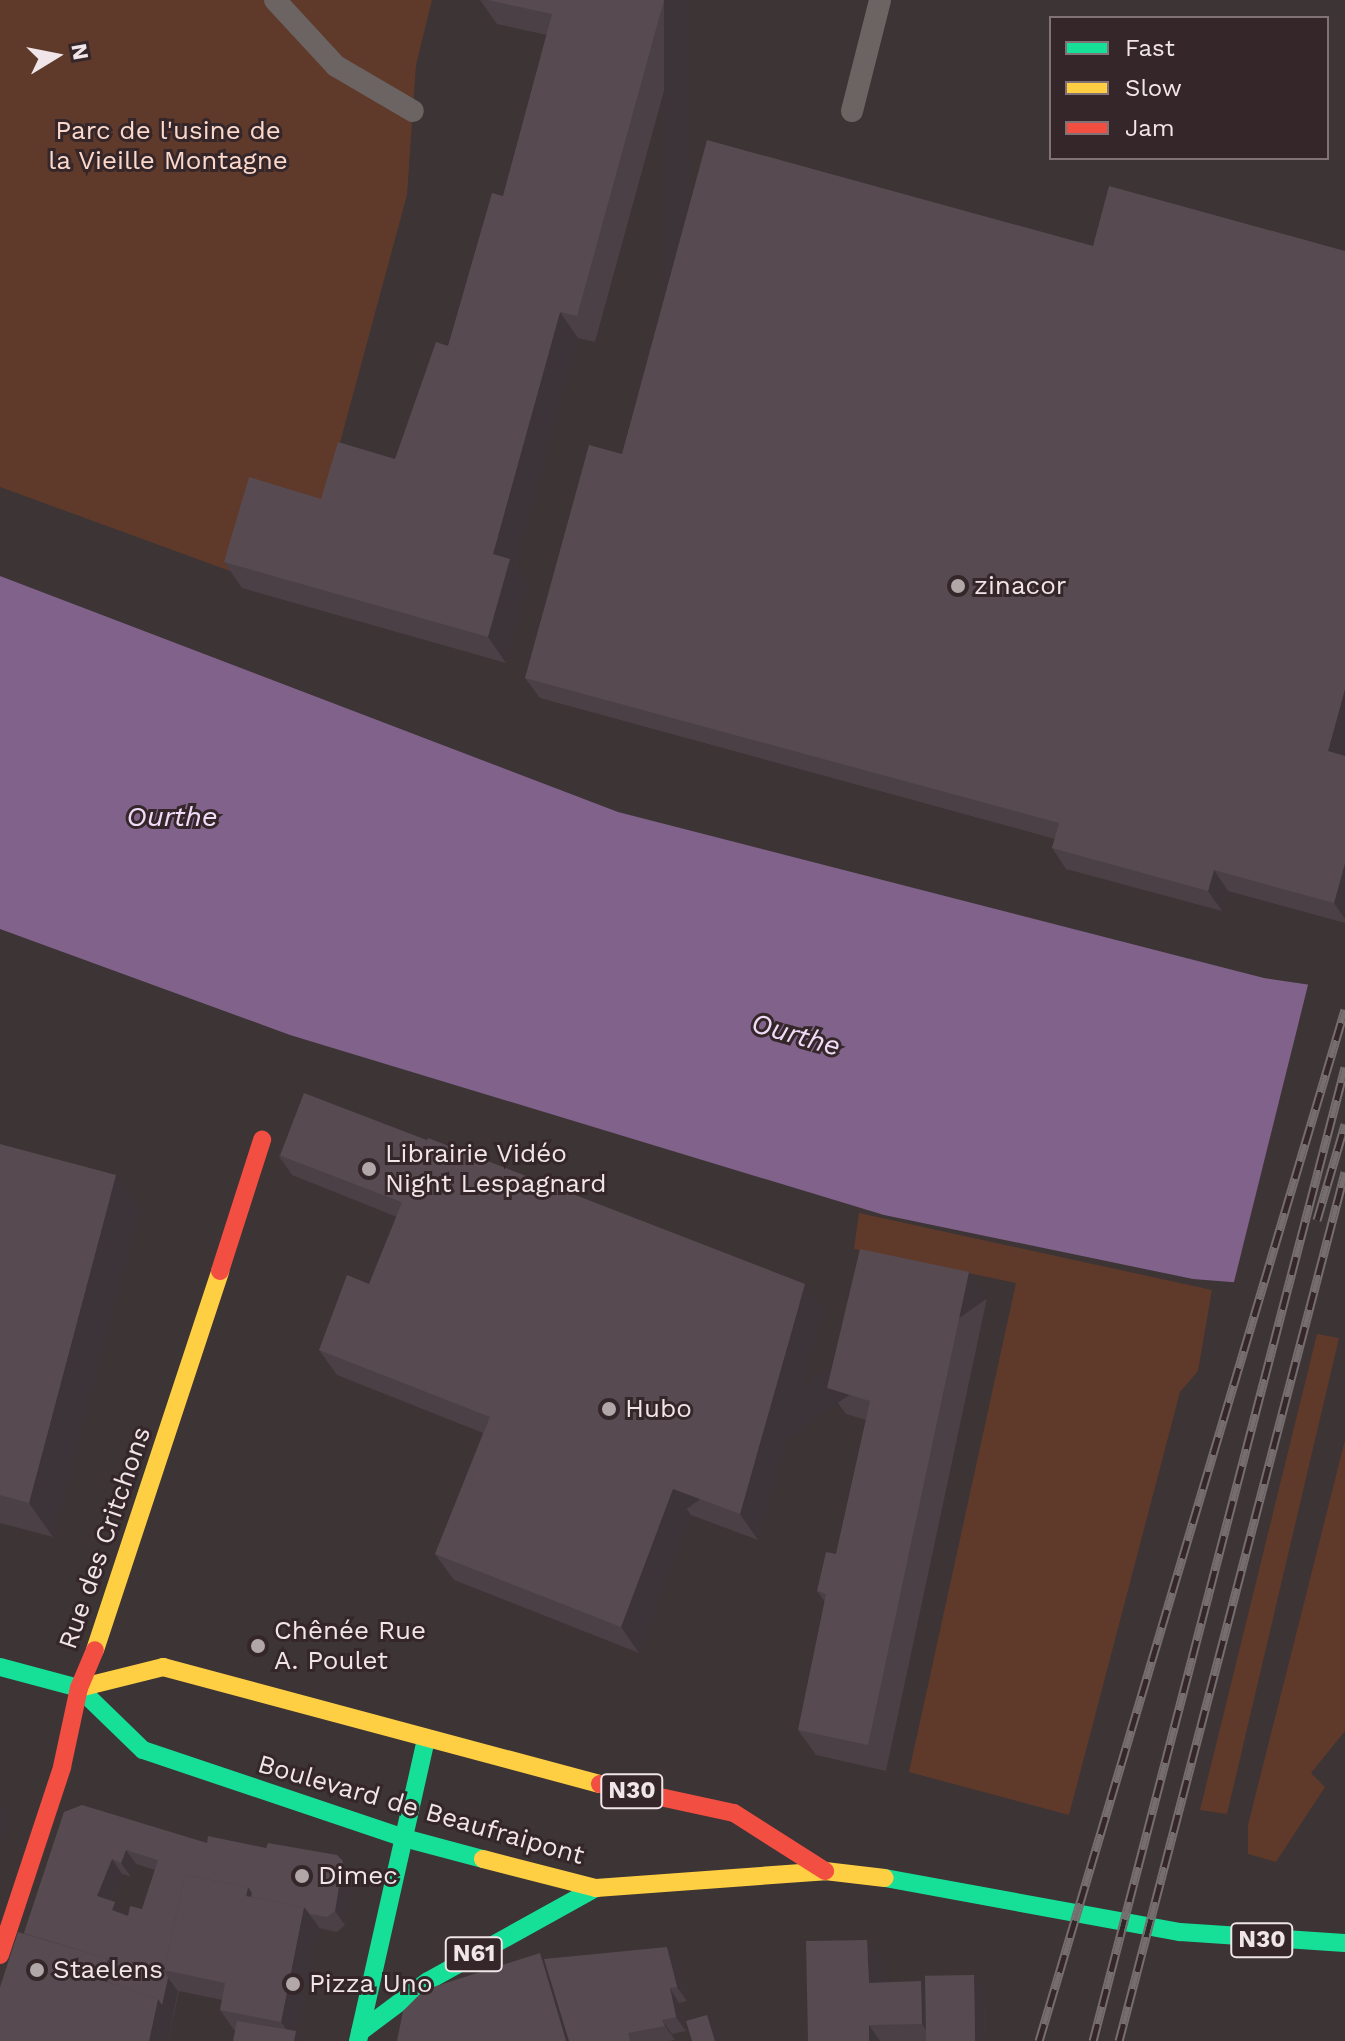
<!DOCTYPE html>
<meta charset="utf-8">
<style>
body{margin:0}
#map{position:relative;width:1345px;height:2041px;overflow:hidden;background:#3c3435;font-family:"Work Sans",sans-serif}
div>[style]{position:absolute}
.green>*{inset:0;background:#5f3a2b}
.water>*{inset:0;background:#80628b}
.pier>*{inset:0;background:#3c3435}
.lane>*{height:22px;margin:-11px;padding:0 11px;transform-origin:11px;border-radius:11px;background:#6c6363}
.fast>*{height:18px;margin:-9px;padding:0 9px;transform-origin:9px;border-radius:9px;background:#16e098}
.slow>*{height:18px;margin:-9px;padding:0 9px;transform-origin:9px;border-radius:9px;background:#ffcf43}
.jam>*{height:18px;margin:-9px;padding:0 9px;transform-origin:9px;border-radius:9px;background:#f24e42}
.rail>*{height:9px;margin-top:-4.5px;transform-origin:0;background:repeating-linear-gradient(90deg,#35262a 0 18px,#756d6e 0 36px);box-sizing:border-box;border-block:2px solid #756d6e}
.wall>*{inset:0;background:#4b4046}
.shaded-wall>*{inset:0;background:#3d3439;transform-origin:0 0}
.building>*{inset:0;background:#574b51;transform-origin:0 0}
.dots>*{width:22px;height:22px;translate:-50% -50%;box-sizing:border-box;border:4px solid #35262a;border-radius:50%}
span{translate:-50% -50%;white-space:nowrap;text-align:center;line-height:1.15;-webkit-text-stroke:6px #35262a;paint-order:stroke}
.shield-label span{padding:2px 6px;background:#35262a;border:2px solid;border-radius:6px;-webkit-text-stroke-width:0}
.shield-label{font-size:24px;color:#f0e5e8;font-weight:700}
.park-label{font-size:26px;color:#fbd8ca}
.poi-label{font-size:26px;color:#f0e5e8}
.left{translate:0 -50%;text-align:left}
.street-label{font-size:26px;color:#f0e5e8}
.water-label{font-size:28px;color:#f0dcf8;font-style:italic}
.legend{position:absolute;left:1049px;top:16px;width:280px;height:144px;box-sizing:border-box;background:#35262a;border:2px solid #807276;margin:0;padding:10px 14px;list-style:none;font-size:24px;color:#f0e5e8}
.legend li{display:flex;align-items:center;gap:16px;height:40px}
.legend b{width:40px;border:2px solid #807276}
.north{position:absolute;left:16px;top:16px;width:80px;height:80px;-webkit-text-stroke:6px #35262a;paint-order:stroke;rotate:80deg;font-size:22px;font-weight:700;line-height:32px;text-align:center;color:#f0e5e8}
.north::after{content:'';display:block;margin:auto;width:28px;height:36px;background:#f0e5e8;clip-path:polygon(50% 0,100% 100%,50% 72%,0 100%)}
</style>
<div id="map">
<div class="green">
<div style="clip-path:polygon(0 0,432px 0,416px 65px,407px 195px,322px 509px,257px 492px,230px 571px,0 487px)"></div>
<div style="clip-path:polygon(859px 1213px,1212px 1290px,1198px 1371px,1180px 1392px,1069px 1815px,909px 1772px,1016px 1283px,854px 1249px)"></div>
<div style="clip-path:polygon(1317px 1334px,1339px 1338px,1227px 1814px,1200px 1810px)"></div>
<div style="clip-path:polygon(1345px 1440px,1345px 1731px,1311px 1773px,1325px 1787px,1276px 1862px,1248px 1854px,1248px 1825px)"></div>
</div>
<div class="water">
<div style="clip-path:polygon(0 576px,618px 812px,1264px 978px,1345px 990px,1345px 1291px,1193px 1279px,884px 1215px,290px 1035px,0 929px)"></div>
</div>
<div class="pier">
<div style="clip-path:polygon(1309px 981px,1345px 986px,1345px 1295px,1233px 1286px)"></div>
</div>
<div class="lane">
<div style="left:275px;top:0;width:90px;rotate:47.3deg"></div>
<div style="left:336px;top:66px;width:89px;rotate:30.3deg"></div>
<div style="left:852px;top:111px;width:114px;rotate:-75.8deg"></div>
</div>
<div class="fast">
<div style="left:0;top:1667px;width:82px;rotate:14.9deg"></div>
<div style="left:79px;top:1688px;width:89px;rotate:44.1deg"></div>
<div style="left:143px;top:1750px;width:275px;rotate:18.6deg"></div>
<div style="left:404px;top:1838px;width:82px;rotate:14.9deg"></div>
<div style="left:885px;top:1878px;width:300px;rotate:10.4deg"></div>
<div style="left:1180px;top:1932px;width:165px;rotate:3.8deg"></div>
<div style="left:360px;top:2032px;width:85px;rotate:-36.9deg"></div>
<div style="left:428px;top:1981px;width:192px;rotate:-29deg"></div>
<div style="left:358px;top:2041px;width:310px;rotate:-77.3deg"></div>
</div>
<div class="slow">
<div style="left:95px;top:1650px;width:399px;rotate:-71.7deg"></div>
<div style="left:79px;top:1688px;width:87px;rotate:-14deg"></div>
<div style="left:163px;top:1667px;width:452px;rotate:15deg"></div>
<div style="left:483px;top:1859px;width:117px;rotate:14.4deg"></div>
<div style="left:596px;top:1888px;width:230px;rotate:-4.2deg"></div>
<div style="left:825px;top:1871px;width:60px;rotate:6.7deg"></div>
</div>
<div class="jam">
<div style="left:220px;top:1271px;width:138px;rotate:-72.2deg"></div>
<div style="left:600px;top:1784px;width:137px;rotate:12.2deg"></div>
<div style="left:734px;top:1813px;width:108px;rotate:32.5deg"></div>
<div style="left:0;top:1955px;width:198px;rotate:-71.7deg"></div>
<div style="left:62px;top:1767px;width:81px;rotate:-77.9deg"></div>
<div style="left:79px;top:1688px;width:41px;rotate:-67.2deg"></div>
</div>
<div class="rail">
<div style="left:1317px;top:1220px;width:100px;rotate:-73.7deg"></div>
<div style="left:1039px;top:2041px;width:1076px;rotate:-73.48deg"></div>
<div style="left:1093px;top:2041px;width:1006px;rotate:-75.49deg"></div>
<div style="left:1119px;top:2041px;width:898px;rotate:-75.42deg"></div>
</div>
<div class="wall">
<div style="clip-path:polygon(480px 0,689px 0,595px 342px,578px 338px,515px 566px,528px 584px,506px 663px,242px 588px,224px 562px,321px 499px,395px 459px,448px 346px,503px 196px,547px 35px,497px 24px)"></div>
<div style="clip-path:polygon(1093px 246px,1345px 251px,1345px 923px,1228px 891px,1222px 911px,1066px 869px,1052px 848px,1055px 839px,540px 698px,525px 678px,622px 454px)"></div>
<div style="clip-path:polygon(0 1144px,140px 1209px,53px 1537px,0 1523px)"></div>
<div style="clip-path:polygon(278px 1155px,823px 1310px,758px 1540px,691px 1515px,639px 1653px,454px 1580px,435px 1554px,483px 1433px,337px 1375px,319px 1350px,369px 1284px,397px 1217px,292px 1175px)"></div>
<div style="clip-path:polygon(969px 1272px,987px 1298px,886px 1771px,816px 1755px,798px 1730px,825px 1602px,817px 1591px,836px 1554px,866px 1420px,846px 1414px,827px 1388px)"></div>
<div style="clip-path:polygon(evenodd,64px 1812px,353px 1875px,345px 1925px,337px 1932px,318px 1928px,297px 2032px,234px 2030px,220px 2010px,222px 2000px,179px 1991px,168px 2041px,0 2041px,24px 1933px,64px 1812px,136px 1864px,155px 1870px,142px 1909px,128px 1916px,123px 1914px,115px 1902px,111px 1901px,122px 1874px,131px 1877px,136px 1864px)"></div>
<div style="clip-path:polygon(867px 1940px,882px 1961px,882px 1982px,925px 1987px,974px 1975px,984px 1990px,985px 2041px,808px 2041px)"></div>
<div style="clip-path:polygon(544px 1959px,677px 1961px,687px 2001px,679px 2003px,686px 2031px,672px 2034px,675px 2040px,669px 2041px,397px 2041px)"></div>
</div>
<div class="shaded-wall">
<div style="left:664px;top:0;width:25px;height:328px"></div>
<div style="clip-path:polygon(560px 312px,578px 338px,515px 566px,528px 584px,506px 663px,488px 637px,493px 554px)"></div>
<div style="clip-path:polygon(1345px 689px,1345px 762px,1328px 751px)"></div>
<div style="clip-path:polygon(1345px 863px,1345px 919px,1334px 903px)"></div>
<div style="clip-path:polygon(1214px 870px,1228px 891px,1222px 911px,1208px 891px)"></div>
<div style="clip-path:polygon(116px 1175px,140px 1209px,53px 1537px,29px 1503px)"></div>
<div style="left:969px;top:1272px;width:32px;height:484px;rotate:55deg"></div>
<div style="clip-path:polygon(805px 1284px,823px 1310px,758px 1540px,740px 1514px)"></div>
<div style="clip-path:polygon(673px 1489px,691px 1515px,639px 1653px,621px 1627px)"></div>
<div style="clip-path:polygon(0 1805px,9px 1818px,0 1843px)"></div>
<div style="clip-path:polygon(126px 1850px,136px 1864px,131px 1877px,121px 1863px)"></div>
<div style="clip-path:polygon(112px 1859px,122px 1874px,107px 1910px,97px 1896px)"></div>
<div style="clip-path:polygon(343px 1861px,353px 1875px,345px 1925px,335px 1911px)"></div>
<div style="clip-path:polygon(248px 1887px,260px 1904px,246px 1896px)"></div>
<div style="clip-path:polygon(115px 1902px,124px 1916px,112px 1910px)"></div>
<div style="clip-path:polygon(304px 1907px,319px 1927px,297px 2032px,303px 2041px,294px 2041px,281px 2022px)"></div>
<div style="clip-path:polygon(867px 1940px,882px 1961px,883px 2003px,869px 1983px)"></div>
<div style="clip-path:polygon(667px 1947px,677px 1961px,687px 2001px,677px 1987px)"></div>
<div style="clip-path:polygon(540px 1953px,554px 1973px,574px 2041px,566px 2041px)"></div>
<div style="clip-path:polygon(108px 1959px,122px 1979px,118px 1990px,101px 1980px)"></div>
<div style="clip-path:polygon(974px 1975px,984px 1990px,985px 2041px,975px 2041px)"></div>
<div style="clip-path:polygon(168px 1978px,178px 1991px,168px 2041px,149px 2041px,158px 1999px)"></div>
<div style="clip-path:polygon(921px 1981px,935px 2002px,933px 2041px,922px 2024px)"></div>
<div style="clip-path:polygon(670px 1988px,679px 2003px,686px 2031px,676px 2017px)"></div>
<div style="clip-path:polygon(707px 2015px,717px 2029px,720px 2041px,715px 2041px)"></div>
<div style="clip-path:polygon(662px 2020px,672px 2034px,675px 2040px,665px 2026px)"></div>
<div style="clip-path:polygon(869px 2025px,880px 2041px,869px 2041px)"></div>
</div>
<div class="building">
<div style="clip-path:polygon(488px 0,664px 0,577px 316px,560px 312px,493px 554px,510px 559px,488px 637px,224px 562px,249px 477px,321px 499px,338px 442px,395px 459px,436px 342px,448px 346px,492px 193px,503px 196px,552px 14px)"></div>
<div style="clip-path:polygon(707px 140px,1093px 246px,1109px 186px,1345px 251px,1345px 689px,1328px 751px,1345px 756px,1345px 863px,1334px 903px,1214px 870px,1208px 891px,1052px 848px,1059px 823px,525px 678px,589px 445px,622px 454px)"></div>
<div style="left:304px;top:1093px;width:132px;height:67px;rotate:21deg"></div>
<div style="clip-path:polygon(428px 1138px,805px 1284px,740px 1514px,673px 1489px,621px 1627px,435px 1554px,490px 1417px,319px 1350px,347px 1275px,369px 1284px)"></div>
<div style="clip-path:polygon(0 1144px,116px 1175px,29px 1503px,0 1495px)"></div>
<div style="clip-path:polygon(860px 1249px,969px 1272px,868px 1745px,798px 1730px,826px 1594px,817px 1591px,826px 1552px,836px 1554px,870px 1401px,827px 1388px)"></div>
<div style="clip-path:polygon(evenodd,82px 1805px,207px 1843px,208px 1836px,266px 1848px,268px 1843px,337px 1855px,343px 1861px,335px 1911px,327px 1917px,310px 1914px,304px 1907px,251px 1897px,252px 1893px,248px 1887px,185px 1875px,164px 1970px,168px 1978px,162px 2005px,158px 1999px,107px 1982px,112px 1965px,108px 1959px,24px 1933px,64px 1812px,82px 1805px,126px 1850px,158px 1860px,142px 1909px,130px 1906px,128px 1916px,112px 1910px,115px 1902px,97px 1896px,112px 1859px,121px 1863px,126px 1850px)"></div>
<div style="clip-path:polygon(185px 1875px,248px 1887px,246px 1896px,304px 1907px,281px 2022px,220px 2010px,225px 1983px,164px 1970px)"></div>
<div style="clip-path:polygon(18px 1932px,108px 1959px,101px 1980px,158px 1999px,149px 2041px,0 2041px,0 1987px)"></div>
<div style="clip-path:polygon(867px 1940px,869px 1983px,921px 1981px,922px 2024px,869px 2025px,869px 2041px,808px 2041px,806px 1941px)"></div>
<div style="clip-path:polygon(667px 1947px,677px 1987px,670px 1988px,676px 2017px,662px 2020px,665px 2026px,628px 2033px,630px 2041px,569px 2041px,544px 1959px)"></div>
<div style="clip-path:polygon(540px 1953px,566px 2041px,397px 2041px,403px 2011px,424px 1990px)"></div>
<div style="left:974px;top:1975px;width:66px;height:49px;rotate:89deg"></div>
<div style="clip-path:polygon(707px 2015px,715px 2041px,692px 2041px,686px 2021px)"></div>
<div style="clip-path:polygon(237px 2021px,296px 2031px,294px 2041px,233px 2041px)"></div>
</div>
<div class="dots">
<div style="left:958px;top:586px;background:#b1a7a9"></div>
<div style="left:369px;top:1169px;background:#b1a7a9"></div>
<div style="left:609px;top:1409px;background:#b1a7a9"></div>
<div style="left:258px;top:1646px;background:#b1a7a9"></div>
<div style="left:302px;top:1876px;background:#b1a7a9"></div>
<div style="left:37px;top:1970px;background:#b1a7a9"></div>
<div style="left:293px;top:1984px;background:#b1a7a9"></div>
</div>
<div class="shield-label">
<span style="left:632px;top:1791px">N30</span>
<span style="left:1262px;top:1940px">N30</span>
<span style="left:474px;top:1954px">N61</span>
</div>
<div class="park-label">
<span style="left:168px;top:146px">Parc de l'usine de<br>la Vieille Montagne</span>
</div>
<div class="poi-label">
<span class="left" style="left:974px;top:586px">zinacor</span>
<span class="left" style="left:385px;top:1169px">Librairie Vidéo<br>Night Lespagnard</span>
<span class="left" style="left:625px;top:1409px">Hubo</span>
<span class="left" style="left:274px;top:1646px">Chênée Rue<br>A. Poulet</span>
<span class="left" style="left:318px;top:1876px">Dimec</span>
<span class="left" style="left:53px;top:1970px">Staelens</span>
<span class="left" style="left:309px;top:1984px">Pizza Uno</span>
</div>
<div class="street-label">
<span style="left:105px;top:1538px;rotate:-71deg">Rue des Critchons</span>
<span style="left:421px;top:1810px;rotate:16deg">Boulevard de Beaufraipont</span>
</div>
<div class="water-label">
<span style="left:172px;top:817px">Ourthe</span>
<span style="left:796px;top:1035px;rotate:16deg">Ourthe</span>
</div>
<ul class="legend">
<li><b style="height:10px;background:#16e098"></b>Fast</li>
<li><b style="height:10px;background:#ffcf43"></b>Slow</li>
<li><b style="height:10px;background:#f24e42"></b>Jam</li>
</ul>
<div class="north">N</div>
</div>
